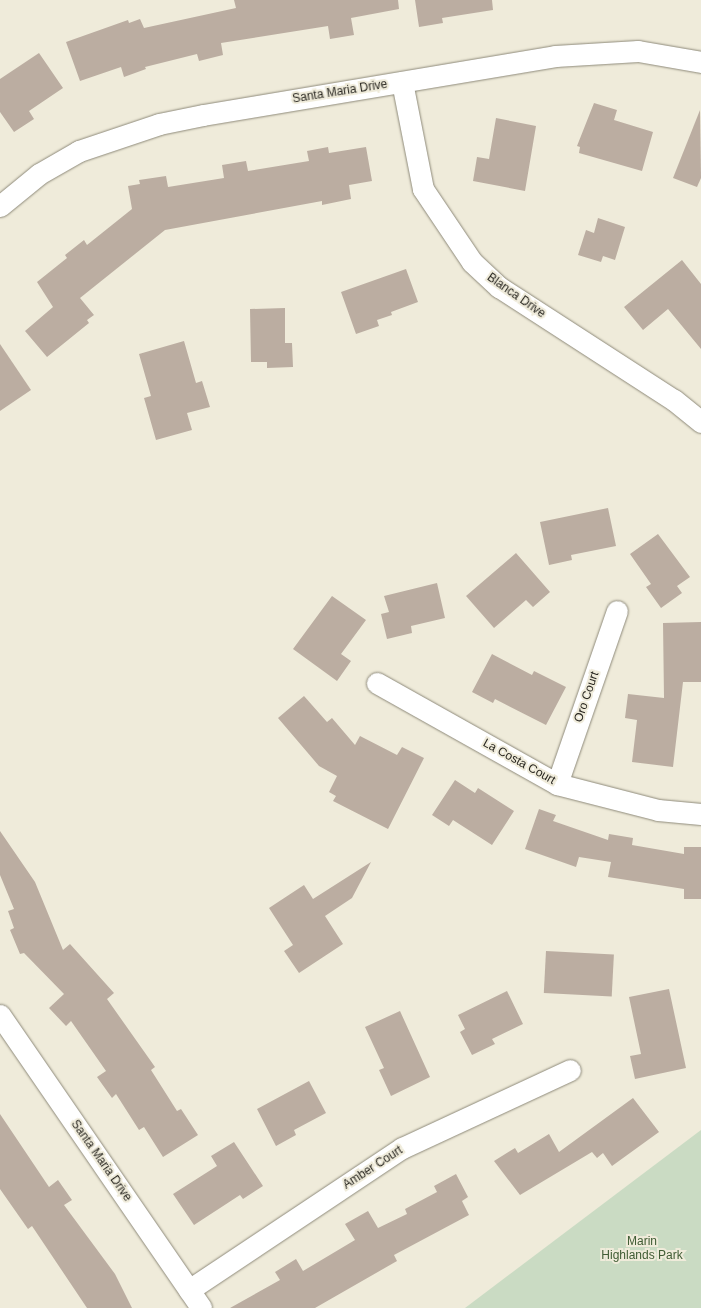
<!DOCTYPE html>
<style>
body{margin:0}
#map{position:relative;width:701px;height:1308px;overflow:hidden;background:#efebda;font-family:Arial,sans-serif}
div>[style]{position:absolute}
.green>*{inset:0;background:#cadbc3}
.building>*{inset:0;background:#bbada1;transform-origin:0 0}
.roads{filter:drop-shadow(0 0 1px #8e8a7a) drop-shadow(0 0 1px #8e8a7a)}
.street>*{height:21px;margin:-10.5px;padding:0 10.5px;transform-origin:10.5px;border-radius:10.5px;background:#fff}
span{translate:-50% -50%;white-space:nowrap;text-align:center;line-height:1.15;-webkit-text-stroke:4px #efebda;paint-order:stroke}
.street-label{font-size:12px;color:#282620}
.park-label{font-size:12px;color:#415d35}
</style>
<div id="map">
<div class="green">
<div style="clip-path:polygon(701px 1130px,701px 1308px,465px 1308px)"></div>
</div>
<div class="building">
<div style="clip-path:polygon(234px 0,398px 0,399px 9px,351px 18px,354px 35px,330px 39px,328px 26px,221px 43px,223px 55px,199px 61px,197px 54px,145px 67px,146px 69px,124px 77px,121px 67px,80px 81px,66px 42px,128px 20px,129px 23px,140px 19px,144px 28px,236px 8px)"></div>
<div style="clip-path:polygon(415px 0,492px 0,493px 10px,442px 18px,443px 23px,419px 27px)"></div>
<div style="clip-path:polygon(39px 53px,63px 88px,29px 111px,34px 119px,14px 132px,0 112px,0 79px)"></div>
<div style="clip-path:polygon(594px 103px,617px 110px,614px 120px,653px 132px,642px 171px,579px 153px,580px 147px,577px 146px)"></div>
<div style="clip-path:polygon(700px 110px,701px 178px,697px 187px,673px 178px)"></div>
<div style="clip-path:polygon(496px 118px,536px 126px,525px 191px,473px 181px,477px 157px,489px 159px)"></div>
<div style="clip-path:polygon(328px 147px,329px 153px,366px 147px,372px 181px,349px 185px,351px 199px,322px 205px,322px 201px,165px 230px,80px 298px,94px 315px,87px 320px,89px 323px,47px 357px,25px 331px,53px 307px,37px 282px,67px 258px,65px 255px,84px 240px,87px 245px,132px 209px,128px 186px,140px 184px,139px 180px,166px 176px,168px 187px,224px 178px,222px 165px,246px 161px,248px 171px,309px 161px,307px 151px)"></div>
<div style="clip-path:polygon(598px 218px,625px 227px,615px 260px,603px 256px,601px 262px,578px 255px,586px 230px,594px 233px)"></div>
<div style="clip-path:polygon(682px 260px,701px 284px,701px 349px,668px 309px,643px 330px,624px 307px)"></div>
<div style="clip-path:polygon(406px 269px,418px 302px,391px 312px,392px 315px,377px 320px,379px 326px,356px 334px,341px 292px)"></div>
<div style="clip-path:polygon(285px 308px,285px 343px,292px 343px,293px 367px,267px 368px,267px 362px,251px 362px,250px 309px)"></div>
<div style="clip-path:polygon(184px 341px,196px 383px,202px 381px,210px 407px,187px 413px,192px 430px,156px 440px,144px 398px,151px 396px,139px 354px)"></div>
<div style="clip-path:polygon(0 344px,31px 390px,0 411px)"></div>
<div style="clip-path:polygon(608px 508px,616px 546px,571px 555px,572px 560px,549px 565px,540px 522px)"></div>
<div style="clip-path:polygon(658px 534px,690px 577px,677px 586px,682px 593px,661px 608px,646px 587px,651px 584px,630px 554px)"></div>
<div style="clip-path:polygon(516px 553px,550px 592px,533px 607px,526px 600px,494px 628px,466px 596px)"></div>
<div style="clip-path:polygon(437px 583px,445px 618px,411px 626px,412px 633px,387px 639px,381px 614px,389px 612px,384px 596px)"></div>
<div style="clip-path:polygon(332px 596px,366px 620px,341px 654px,351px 661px,337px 681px,293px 649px)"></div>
<div style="clip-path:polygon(701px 622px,701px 682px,683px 682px,673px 767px,632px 762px,637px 720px,625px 718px,628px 694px,664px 698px,663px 623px)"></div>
<div style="clip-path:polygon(492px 654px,532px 675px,534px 671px,566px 687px,546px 725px,495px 699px,493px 703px,472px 692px)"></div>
<div style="clip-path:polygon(304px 696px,327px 722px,332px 718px,355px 745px,360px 736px,397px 755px,402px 747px,424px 758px,388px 829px,333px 801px,336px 796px,329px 792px,337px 776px,319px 766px,278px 718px)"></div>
<div style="clip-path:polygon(455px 780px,475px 793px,478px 788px,514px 811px,492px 845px,453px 820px,449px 826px,432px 815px)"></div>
<div style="clip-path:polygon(539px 809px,556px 815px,553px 821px,608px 840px,609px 834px,633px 838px,632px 845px,684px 854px,684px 847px,701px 847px,701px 899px,684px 899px,684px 889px,608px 877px,611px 862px,579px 857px,576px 867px,525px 849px)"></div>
<div style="clip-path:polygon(0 831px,35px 882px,63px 950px,70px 944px,114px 993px,107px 999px,155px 1067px,151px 1070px,177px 1111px,181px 1109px,198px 1135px,163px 1157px,144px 1127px,139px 1130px,116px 1094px,112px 1098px,97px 1077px,106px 1071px,71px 1021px,66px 1026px,49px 1008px,64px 994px,24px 953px,20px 954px,10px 930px,14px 928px,8px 911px,14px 909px,0 875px)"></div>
<div style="clip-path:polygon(371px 862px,352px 898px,325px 916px,343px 944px,299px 973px,284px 951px,293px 945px,269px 908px,304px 885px,313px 899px)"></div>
<div style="left:546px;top:951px;width:68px;height:42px;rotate:3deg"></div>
<div style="clip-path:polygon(669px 989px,686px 1068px,635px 1079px,630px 1056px,641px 1054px,629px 997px)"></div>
<div style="clip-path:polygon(507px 991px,523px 1024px,492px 1039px,495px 1044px,472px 1055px,460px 1032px,465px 1029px,458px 1015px)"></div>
<div style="clip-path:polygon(400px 1011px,430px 1077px,391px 1096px,379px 1070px,384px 1068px,365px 1027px)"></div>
<div style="clip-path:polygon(309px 1081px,326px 1113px,294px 1130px,296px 1135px,276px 1146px,257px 1109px)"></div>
<div style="clip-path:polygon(633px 1098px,659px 1132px,612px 1166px,603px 1153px,597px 1158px,592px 1152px,520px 1195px,494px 1161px,515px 1148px,518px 1153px,549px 1134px,559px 1152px)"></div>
<div style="clip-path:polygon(0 1114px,49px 1187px,58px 1180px,72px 1200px,64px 1205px,115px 1274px,132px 1308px,87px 1308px,32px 1226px,28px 1229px,0 1189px)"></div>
<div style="clip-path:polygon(234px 1142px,263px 1186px,243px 1199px,240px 1195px,194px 1225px,173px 1194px,217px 1166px,211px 1156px)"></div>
<div style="clip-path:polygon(456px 1174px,468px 1197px,462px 1201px,469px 1215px,394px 1255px,397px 1261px,315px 1308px,230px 1308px,280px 1280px,275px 1272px,296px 1259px,303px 1271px,355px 1240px,345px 1224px,368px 1211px,378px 1228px,407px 1214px,405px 1209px,437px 1192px,434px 1186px)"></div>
</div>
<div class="roads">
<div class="street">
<div style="left:402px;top:82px;width:109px;rotate:78.9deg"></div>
<div style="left:423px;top:189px;width:88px;rotate:56.1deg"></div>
<div style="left:472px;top:262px;width:37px;rotate:43deg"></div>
<div style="left:499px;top:287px;width:208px;rotate:32.9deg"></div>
<div style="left:674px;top:400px;width:35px;rotate:39deg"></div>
<div style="left:0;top:206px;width:50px;rotate:-39.4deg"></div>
<div style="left:39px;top:174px;width:46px;rotate:-29.9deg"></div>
<div style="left:79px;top:151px;width:84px;rotate:-18.6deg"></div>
<div style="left:159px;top:124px;width:45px;rotate:-11.6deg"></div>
<div style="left:203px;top:115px;width:357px;rotate:-9.5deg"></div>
<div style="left:555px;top:56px;width:83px;rotate:-3.4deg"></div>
<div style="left:638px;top:51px;width:64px;rotate:9.9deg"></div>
<div style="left:377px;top:683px;width:206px;rotate:29.3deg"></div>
<div style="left:557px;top:784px;width:104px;rotate:14.4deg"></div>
<div style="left:658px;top:810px;width:43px;rotate:5.3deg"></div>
<div style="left:557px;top:784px;width:183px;rotate:-70.9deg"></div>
<div style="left:0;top:1015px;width:355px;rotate:55.5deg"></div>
<div style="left:189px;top:1290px;width:256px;rotate:-33.7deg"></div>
<div style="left:402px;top:1148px;width:185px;rotate:-24.9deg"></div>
</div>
</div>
<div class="street-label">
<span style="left:340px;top:92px;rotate:-9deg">Santa Maria Drive</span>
<span style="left:516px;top:296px;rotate:35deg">Blanca Drive</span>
<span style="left:587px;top:697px;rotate:-71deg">Oro Court</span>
<span style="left:519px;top:762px;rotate:29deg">La Costa Court</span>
<span style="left:101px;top:1161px;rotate:55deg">Santa Maria Drive</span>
<span style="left:373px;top:1168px;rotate:-33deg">Amber Court</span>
</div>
<div class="park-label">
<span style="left:642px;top:1249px">Marin<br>Highlands Park</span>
</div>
</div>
